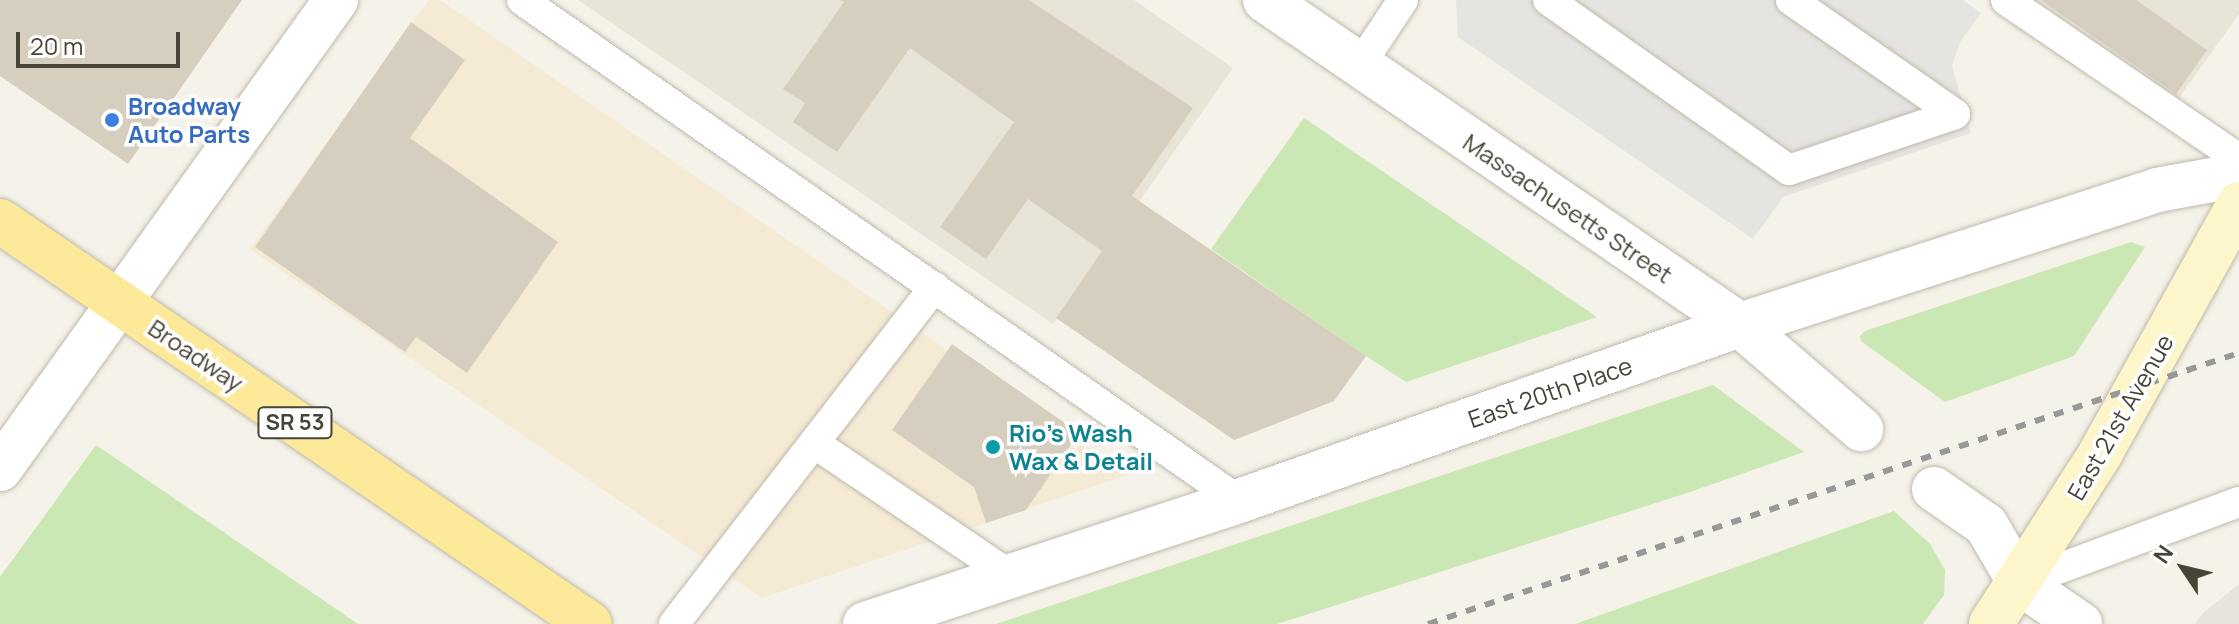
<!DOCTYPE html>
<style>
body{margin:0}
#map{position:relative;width:2239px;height:624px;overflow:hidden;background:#f4f2e9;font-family:Manrope,sans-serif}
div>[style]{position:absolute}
.residential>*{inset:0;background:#e8e4d7}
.commercial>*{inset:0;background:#f5ebd5}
.industrial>*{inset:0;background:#e7e3dd}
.green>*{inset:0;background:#cbe7b3}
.parking>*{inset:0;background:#e6e4e1}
.building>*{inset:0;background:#d6cfbf}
.roads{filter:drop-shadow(0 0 2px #c0baac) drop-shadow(0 0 2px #c0baac)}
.lane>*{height:30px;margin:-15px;padding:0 15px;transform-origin:15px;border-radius:15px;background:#fff}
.street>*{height:44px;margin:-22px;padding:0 22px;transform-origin:22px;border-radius:22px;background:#fff}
.secondary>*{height:44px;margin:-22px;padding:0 22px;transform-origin:22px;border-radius:22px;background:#fdf6ca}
.primary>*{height:44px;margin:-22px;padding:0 22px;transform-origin:22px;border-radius:22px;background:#fce99a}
.rail>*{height:6px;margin-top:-3px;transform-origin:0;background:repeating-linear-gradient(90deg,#989898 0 10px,transparent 0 20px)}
.dots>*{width:22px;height:22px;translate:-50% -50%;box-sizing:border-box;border:4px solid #fff;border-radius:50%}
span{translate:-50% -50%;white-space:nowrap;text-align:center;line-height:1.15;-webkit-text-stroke:7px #fff;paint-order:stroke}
.shield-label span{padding:2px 6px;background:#fff;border:2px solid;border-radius:6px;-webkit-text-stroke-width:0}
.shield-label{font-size:22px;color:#484337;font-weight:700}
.shop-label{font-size:24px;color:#366cbe;font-weight:700}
.left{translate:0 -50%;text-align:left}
.street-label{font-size:24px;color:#484337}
.culture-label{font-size:24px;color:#0d838f;font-weight:700}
.north{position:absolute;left:2143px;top:528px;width:80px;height:80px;-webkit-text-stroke:6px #fff;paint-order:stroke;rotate:305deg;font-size:22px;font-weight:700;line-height:32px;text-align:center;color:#484337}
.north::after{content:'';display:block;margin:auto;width:28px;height:36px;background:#484337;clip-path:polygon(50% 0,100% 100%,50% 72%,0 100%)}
.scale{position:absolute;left:16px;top:32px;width:164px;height:36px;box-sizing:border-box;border:4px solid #484337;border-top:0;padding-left:10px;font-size:24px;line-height:28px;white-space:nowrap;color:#484337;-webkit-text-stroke:6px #fff;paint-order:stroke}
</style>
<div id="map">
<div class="residential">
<div style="clip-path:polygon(578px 0,1134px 0,1233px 68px,1053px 324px)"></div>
<div style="clip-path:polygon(2035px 0,2239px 0,2239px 14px,2178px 99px)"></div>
</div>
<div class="commercial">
<div style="clip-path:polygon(429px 0,440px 0,1128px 475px,762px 598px,250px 249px)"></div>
</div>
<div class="industrial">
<div style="clip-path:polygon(2239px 584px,2239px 624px,2195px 624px,2203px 613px)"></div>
</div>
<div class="green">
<div style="clip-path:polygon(1304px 118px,1597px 317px,1406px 382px,1366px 356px,1211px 249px)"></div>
<div style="clip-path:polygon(2131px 242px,2145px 247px,2074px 356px,1945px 402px,1861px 341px,1860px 336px,1865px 331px)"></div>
<div style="clip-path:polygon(1713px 385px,1804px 452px,1687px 493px,1277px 624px,996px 624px)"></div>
<div style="clip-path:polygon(96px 445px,358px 624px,0 624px,0 577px)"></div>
<div style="clip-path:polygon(1894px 511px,1930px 544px,1945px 570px,1944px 595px,1923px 624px,1575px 624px)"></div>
</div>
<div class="parking">
<div style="clip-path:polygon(1456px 0,1963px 0,1981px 13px,1960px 42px,1952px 66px,1971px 133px,1783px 197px,1753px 239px,1458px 37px)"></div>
</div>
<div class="building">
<div style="clip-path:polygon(0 0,242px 0,128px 164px,0 76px)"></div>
<div style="clip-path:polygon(840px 0,1029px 0,1193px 108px,1132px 196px,1366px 356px,1334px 401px,1234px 440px,1056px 318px,1102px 251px,1028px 199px,986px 259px,940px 227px,1014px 122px,910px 48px,837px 152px,793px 122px,805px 103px,783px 89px,844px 2px)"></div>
<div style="clip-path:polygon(2041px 0,2136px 0,2207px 50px,2176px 94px)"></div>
<div style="clip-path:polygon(411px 22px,465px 60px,410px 138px,558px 242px,467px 373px,416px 337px,405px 352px,255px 247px)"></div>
<div style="clip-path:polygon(952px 344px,1079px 433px,1026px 510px,986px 523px,974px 487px,892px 430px)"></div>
</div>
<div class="roads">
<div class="lane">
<div style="left:522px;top:0;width:875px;rotate:34.94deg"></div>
<div style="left:1548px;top:0;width:295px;rotate:35.2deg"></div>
<div style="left:1789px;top:170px;width:175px;rotate:-18.6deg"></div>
<div style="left:1955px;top:114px;width:200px;rotate:-145.2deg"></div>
<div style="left:2006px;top:0;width:282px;rotate:34.3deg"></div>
<div style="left:1360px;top:65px;width:78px;rotate:-56.5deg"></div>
<div style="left:814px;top:443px;width:238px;rotate:34deg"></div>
<div style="left:2020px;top:583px;width:233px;rotate:-20.3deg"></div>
<div style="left:674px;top:624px;width:426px;rotate:-52.3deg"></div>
</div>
<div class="street">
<div style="left:1265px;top:0;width:576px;rotate:34.38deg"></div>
<div style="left:1740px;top:325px;width:160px;rotate:40.7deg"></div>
<div style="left:0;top:469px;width:577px;rotate:-54.38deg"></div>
<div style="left:1934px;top:489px;width:63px;rotate:34.7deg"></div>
<div style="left:1986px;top:525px;width:67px;rotate:59.6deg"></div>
<div style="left:2020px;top:583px;width:73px;rotate:34.3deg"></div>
<div style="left:865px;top:624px;width:394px;rotate:-18.2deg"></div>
<div style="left:1239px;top:501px;width:531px;rotate:-19.36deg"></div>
<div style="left:1740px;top:325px;width:438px;rotate:-17.9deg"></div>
<div style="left:2157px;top:190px;width:83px;rotate:-10.4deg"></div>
</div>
<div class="secondary">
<div style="left:1991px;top:624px;width:202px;rotate:-57.3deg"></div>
<div style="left:2100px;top:454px;width:286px;rotate:-60.9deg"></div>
</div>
<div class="primary">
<div style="left:0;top:221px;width:714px;rotate:34.34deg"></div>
</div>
</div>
<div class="rail">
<div style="left:1428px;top:624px;width:855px;rotate:-18.48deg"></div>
</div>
<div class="dots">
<div style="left:112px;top:120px;background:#3f7fe0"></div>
<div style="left:993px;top:447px;background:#0f9aa8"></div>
</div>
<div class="shield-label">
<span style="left:295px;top:423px">SR 53</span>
</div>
<div class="shop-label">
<span class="left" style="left:128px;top:120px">Broadway<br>Auto Parts</span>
</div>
<div class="street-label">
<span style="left:1568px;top:208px;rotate:34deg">Massachusetts Street</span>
<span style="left:196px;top:355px;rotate:34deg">Broadway</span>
<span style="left:1550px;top:392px;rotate:-19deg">East 20th Place</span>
<span style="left:2120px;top:417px;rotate:-60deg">East 21st Avenue</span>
</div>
<div class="culture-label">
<span class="left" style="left:1009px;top:447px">Rio's Wash<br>Wax &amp; Detail</span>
</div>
<div class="north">N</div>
<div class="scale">20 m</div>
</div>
